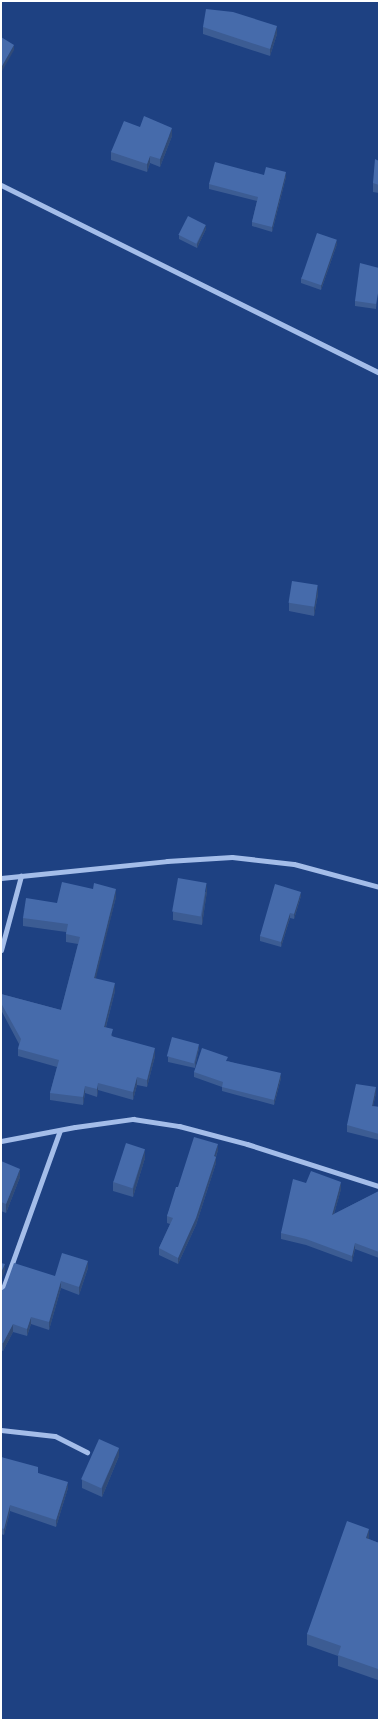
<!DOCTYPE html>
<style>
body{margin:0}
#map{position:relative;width:380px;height:1721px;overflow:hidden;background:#1e4182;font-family:Cabin,sans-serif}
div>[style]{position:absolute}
.minor>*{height:5px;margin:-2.5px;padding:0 2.5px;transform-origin:2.5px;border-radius:2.5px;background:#a4bde9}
.wall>*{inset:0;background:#3c5c93}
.shaded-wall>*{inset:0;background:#314b78}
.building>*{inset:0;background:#466bab;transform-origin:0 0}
span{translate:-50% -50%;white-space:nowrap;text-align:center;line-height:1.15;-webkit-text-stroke:4px #1e4182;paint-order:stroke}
.frame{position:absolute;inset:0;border:2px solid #fff;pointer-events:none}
</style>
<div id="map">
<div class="minor">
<div style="left:1px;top:185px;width:422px;rotate:26.4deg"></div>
<div style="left:1px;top:878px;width:167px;rotate:-5.8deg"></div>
<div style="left:167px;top:861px;width:65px;rotate:-3.5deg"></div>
<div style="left:232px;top:857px;width:62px;rotate:6.4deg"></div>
<div style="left:294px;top:864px;width:88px;rotate:15.1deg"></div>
<div style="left:1px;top:950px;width:77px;rotate:-74.9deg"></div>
<div style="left:1px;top:1141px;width:75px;rotate:-10.7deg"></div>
<div style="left:75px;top:1127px;width:59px;rotate:-7.9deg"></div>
<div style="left:133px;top:1119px;width:47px;rotate:8.7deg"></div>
<div style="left:179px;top:1126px;width:70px;rotate:14.8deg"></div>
<div style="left:247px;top:1144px;width:139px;rotate:17.7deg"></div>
<div style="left:1px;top:1294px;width:174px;rotate:-70.2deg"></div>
<div style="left:1px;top:1430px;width:54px;rotate:6.3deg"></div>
<div style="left:55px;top:1436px;width:36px;rotate:27deg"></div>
</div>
<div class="wall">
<div style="clip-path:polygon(203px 27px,277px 34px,270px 56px,203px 34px)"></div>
<div style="clip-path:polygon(140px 127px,172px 136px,160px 167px,150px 163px,147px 172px,111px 160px,111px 152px)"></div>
<div style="clip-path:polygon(379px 161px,379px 193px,373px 192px,373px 183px)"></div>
<div style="clip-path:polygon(264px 175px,286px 177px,272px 232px,252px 226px,252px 222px,257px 201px,209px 189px,209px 184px)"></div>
<div style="clip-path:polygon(206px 229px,197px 248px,179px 239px,179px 235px)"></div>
<div style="clip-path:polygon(337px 244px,321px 290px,301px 283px,301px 278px)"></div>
<div style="clip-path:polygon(379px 268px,376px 309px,355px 306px,355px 301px)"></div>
<div style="clip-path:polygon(318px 594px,314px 616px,289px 611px,289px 603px)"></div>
<div style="clip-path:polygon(207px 891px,202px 925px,173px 920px,173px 912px)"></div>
<div style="clip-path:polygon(301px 896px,294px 919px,290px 918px,281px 947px,260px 941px,260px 936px)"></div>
<div style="clip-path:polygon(116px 897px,95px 978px,115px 991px,106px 1027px,113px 1037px,155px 1056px,147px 1087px,137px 1085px,133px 1100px,98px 1090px,97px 1097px,85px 1093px,83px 1105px,50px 1100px,50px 1093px,57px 1067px,18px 1056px,18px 1049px,19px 1044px,1px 1010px,1px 994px,61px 1010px,78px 944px,66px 942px,66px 932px,23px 926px,23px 918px,57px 903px)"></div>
<div style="clip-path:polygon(199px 1048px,195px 1068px,168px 1062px,168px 1057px)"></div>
<div style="clip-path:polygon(228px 1061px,281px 1078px,274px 1105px,222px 1091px,222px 1087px,194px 1077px,194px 1072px)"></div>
<div style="clip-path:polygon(376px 1093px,373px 1106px,379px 1107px,379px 1140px,347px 1132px,347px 1125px)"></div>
<div style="clip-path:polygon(218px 1150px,216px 1157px,216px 1163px,196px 1225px,178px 1264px,159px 1255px,159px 1248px,170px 1224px,167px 1223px,167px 1216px,178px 1187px)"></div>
<div style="clip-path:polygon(145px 1158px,133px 1197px,113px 1191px,113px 1182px)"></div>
<div style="clip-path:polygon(1px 1161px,20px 1177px,6px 1213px,1px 1211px)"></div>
<div style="clip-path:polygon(306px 1183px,341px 1189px,334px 1214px,379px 1191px,379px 1258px,355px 1249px,352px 1262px,306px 1245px,281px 1239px,281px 1233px)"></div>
<div style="clip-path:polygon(88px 1268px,79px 1295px,61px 1288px,49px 1330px,31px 1324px,27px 1336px,13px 1332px,3px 1351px,1px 1350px,1px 1291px)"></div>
<div style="clip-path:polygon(119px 1456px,102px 1497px,82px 1488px,82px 1480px)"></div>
<div style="clip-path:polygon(1px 1457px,38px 1473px,68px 1488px,56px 1527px,10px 1511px,4px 1535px,1px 1534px)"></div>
<div style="clip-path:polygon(369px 1539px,379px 1543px,378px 1680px,338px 1666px,338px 1656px,307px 1645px,307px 1634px)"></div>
</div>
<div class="shaded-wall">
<div style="clip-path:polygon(277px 26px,277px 34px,270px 56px,270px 49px)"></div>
<div style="clip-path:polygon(14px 45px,14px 50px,1px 73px,1px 68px)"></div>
<div style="clip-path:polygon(172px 128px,172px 136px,160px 167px,160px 159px)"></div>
<div style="clip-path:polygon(150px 156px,150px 163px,147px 172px,147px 164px)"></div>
<div style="clip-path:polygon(286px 172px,286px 177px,272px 232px,272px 227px)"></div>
<div style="clip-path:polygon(206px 225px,206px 229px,197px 248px,197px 244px)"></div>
<div style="clip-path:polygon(337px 240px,337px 244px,321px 290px,321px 285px)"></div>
<div style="clip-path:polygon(318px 585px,318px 594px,314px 616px,314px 607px)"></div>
<div style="clip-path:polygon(207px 883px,207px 891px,202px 925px,202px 916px)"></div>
<div style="clip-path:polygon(116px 889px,116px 897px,94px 986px,94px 978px)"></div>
<div style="clip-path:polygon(301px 892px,301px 896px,294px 919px,294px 914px)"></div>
<div style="clip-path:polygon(290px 913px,290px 918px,281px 947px,281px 942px)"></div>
<div style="clip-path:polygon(115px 983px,115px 991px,104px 1034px,104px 1027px)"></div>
<div style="clip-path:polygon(199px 1044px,199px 1048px,195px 1068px,195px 1063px)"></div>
<div style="clip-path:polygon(155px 1048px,155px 1056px,147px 1087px,147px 1080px)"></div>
<div style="clip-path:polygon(281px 1073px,281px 1078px,274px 1105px,274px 1100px)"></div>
<div style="clip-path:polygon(137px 1077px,137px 1085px,133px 1100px,133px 1092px)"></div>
<div style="clip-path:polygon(98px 1083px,98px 1090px,97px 1097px,97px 1089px)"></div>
<div style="clip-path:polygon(85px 1086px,85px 1093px,83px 1105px,83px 1097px)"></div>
<div style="clip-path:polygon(376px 1087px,376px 1093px,372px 1112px,372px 1106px)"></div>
<div style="clip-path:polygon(218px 1144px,218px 1150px,214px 1162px,214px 1156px)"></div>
<div style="clip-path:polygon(145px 1149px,145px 1158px,133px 1197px,133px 1189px)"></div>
<div style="clip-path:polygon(216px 1157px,216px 1163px,196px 1225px,178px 1264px,178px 1258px)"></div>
<div style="clip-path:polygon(20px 1169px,20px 1177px,6px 1213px,6px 1204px)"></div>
<div style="clip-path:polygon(341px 1182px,341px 1189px,332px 1221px,332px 1215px)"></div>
<div style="clip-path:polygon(355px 1243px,355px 1249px,352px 1262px,352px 1256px)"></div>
<div style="clip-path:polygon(88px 1261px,88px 1268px,79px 1295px,79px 1287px)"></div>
<div style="clip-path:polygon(5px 1264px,5px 1271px,1px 1280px,1px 1273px)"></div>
<div style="clip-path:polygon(61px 1281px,61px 1288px,49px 1330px,49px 1322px)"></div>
<div style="clip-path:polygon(31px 1317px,31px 1324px,27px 1336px,27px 1329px)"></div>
<div style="clip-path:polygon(13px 1324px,13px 1332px,3px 1351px,3px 1343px)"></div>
<div style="clip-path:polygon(119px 1448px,119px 1456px,102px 1497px,102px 1488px)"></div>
<div style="clip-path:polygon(68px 1482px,68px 1488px,56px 1527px,56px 1520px)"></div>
<div style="clip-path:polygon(10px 1505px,10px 1511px,4px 1535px,4px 1529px)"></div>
<div style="clip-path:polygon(369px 1529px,369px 1540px,366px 1538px)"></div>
<div style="clip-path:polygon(379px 1666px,379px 1677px,378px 1680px,378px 1669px)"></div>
</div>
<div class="building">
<div style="clip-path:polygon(206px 9px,233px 12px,277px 26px,270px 49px,203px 27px)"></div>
<div style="clip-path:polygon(1px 37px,14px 45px,1px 68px)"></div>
<div style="clip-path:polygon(144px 116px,172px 128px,160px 159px,150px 156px,147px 164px,111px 152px,124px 121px,140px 127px)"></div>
<div style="clip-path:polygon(375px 159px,379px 161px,379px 185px,373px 183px)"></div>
<div style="clip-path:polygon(215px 162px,264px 175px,266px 167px,286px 172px,272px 227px,252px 222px,258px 197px,209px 184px)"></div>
<div style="left:188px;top:216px;width:20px;height:21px;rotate:27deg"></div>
<div style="left:317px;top:233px;width:21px;height:48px;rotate:19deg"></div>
<div style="clip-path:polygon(360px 263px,379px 268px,379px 288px,376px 304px,355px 301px)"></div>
<div style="left:292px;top:581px;width:26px;height:22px;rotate:9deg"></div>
<div style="left:178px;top:878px;width:29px;height:34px;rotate:10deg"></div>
<div style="clip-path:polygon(62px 882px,93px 889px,94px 883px,116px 889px,94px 978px,115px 983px,104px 1027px,113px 1029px,111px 1036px,155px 1048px,147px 1080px,137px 1077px,133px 1092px,98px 1083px,97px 1089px,85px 1086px,83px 1097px,50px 1093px,59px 1060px,18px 1049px,21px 1039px,1px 1003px,1px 994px,61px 1010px,80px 937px,66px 934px,68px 924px,23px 918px,26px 898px,57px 903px)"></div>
<div style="clip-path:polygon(275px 884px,301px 892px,294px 914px,290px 913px,281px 942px,260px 936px)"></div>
<div style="left:172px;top:1037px;width:28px;height:20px;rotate:15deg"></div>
<div style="clip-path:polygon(202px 1048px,228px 1057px,226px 1061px,281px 1073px,274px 1100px,222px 1087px,223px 1082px,194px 1072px)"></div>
<div style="clip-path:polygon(356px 1084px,376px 1087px,372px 1106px,379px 1107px,379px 1134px,347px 1125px)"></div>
<div style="clip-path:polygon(194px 1137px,218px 1144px,214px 1156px,216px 1157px,196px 1218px,178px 1258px,159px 1248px,173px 1218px,167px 1216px,176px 1187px,178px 1187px)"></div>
<div style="left:126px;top:1143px;width:20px;height:41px;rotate:18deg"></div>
<div style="clip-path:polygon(1px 1161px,20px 1169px,6px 1204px,1px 1202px)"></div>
<div style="clip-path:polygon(311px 1171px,341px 1182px,332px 1215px,379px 1191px,379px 1252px,355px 1243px,352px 1256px,306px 1239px,281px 1233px,293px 1179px,306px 1183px)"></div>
<div style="clip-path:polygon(62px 1253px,88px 1261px,79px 1287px,61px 1281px,49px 1322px,31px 1317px,27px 1329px,13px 1324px,3px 1343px,1px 1343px,1px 1291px,5px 1288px,14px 1263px,55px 1276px)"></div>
<div style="clip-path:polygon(1px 1263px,5px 1264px,1px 1273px)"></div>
<div style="left:99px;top:1439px;width:22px;height:44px;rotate:24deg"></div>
<div style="clip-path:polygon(1px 1457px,38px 1467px,38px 1473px,68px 1482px,56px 1520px,10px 1505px,4px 1529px,1px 1528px)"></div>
<div style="clip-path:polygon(347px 1521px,369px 1529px,366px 1538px,379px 1543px,379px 1666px,378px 1669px,338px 1655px,341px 1646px,307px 1634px)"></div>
</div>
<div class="frame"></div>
</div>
